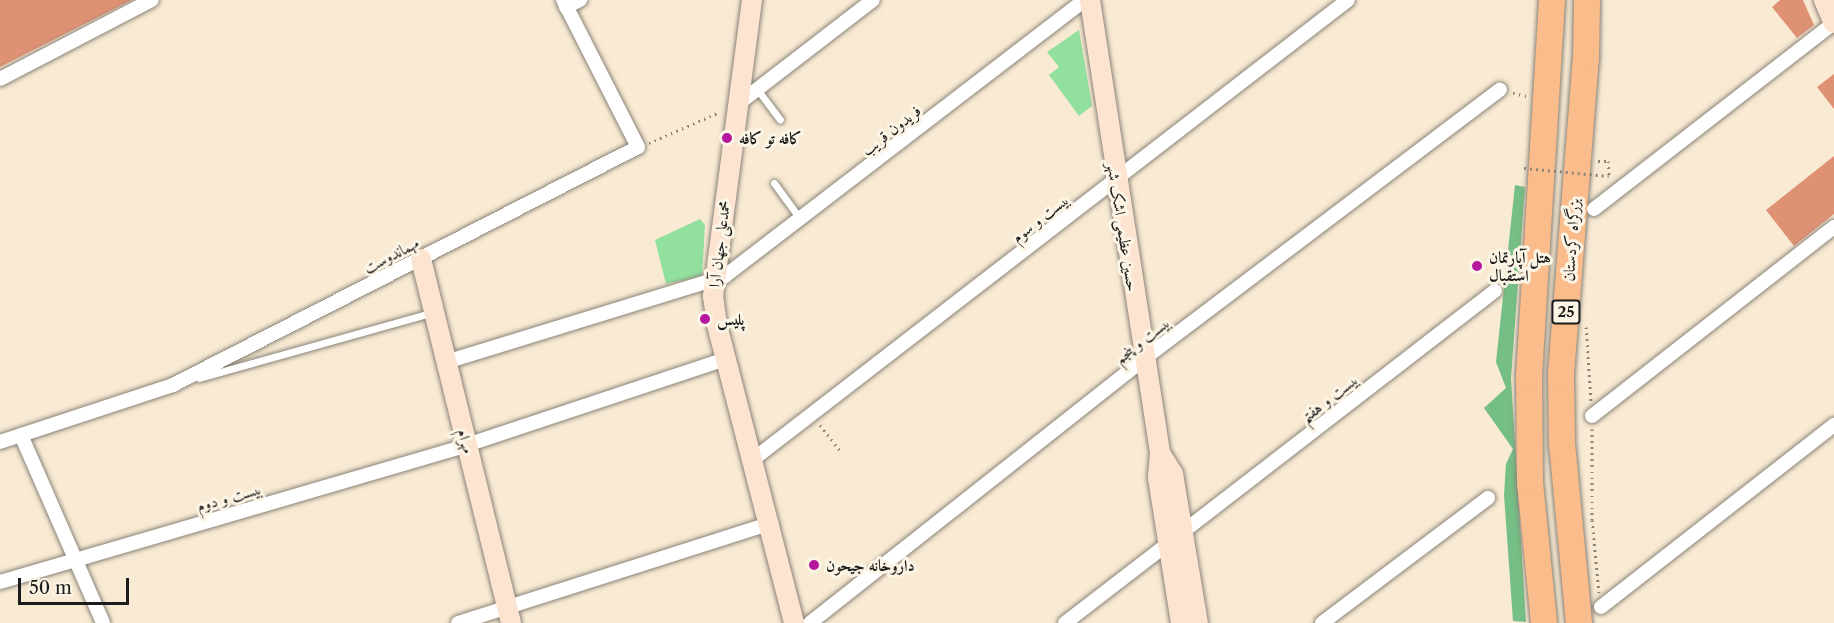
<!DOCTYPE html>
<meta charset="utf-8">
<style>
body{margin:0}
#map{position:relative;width:1834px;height:623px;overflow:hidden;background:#f8ead3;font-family:"Libre Caslon Text",Amiri,serif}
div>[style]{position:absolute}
.green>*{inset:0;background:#92e09e}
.forest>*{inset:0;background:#75be85}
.building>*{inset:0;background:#df9174}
.path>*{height:3px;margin-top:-1.5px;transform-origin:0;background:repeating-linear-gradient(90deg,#8a8378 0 1.5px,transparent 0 6px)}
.roads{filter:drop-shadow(0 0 2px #8a8378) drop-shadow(0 0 2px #8a8378)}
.lane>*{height:7px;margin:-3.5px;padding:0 3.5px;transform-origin:3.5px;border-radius:3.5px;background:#fff}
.street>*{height:14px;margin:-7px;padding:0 7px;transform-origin:7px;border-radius:7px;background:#fff}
.secondary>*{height:20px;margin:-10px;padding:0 10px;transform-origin:10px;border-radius:10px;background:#fde4d1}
.highway>*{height:26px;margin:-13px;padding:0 13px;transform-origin:13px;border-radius:13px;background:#fabc8b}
.path-bridge>*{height:3px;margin-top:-1.5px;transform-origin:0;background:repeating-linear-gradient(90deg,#8a8378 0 1.5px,transparent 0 6px)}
.dots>*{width:16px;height:16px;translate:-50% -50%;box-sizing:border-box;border:3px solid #fcf5e5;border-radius:50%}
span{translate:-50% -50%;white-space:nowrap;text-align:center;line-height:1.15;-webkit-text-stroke:6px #fcf5e5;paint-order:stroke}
.shield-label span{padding:2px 4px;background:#fcf5e5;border:2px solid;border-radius:4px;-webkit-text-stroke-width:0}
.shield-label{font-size:15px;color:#1c1c1c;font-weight:700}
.street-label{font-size:16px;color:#1c1c1c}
.poi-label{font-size:16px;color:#1c1c1c;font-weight:700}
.left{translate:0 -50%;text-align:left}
.scale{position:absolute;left:18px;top:578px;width:111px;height:27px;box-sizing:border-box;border:3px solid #1c1c1c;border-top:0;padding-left:8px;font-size:18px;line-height:21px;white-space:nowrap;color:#1c1c1c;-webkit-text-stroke:4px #fcf5e5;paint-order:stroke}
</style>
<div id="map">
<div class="green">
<div style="clip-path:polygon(1079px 30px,1092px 106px,1079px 116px,1049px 75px,1059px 67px,1047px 52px)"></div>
<div style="clip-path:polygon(700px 219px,705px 225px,702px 276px,666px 284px,655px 240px)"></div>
</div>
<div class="forest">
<div style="clip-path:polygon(1515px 185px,1525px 187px,1511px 378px,1526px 622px,1513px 621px,1504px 495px,1506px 464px,1513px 449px,1484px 408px,1506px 388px,1496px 362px)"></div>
</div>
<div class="building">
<div style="clip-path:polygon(0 0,132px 0,0 67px)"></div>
<div style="clip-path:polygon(1780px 0,1803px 0,1814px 25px,1797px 38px,1772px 7px)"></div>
<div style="clip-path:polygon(1834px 74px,1834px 109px,1817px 87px)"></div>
<div style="clip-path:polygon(1834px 156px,1834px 214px,1794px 246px,1766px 210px)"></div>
</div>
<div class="path">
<div style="left:1513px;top:93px;width:14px;rotate:12deg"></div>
<div style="left:649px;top:143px;width:77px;rotate:-23.6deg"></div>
<div style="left:1598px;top:161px;width:10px"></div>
<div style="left:1608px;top:161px;width:15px;rotate:86deg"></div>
<div style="left:1586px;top:327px;width:74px;rotate:86.1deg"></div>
<div style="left:820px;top:425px;width:34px;rotate:52deg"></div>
<div style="left:1592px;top:429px;width:91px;rotate:90deg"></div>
<div style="left:1592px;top:520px;width:73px;rotate:84.5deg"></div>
</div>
<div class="roads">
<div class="lane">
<div style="left:757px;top:89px;width:38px;rotate:53deg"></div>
<div style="left:774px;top:183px;width:46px;rotate:53.9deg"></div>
<div style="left:199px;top:378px;width:241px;rotate:-15.7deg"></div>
</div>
<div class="street">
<div style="left:566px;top:7px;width:16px;rotate:-27deg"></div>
<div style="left:0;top:79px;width:171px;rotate:-27.5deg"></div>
<div style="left:738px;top:104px;width:170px;rotate:-37.6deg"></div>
<div style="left:1594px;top:209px;width:304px;rotate:-37.8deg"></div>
<div style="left:446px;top:362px;width:292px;rotate:-17.1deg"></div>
<div style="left:725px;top:276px;width:454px;rotate:-37.5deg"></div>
<div style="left:1592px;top:416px;width:307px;rotate:-38deg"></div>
<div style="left:21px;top:435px;width:205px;rotate:66.4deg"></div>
<div style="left:0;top:442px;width:182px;rotate:-18.2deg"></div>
<div style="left:173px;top:385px;width:522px;rotate:-27.1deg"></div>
<div style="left:638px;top:147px;width:165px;rotate:-117deg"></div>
<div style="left:751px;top:461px;width:754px;rotate:-37.68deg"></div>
<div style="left:1184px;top:531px;width:393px;rotate:-37.7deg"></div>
<div style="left:0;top:582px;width:487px;rotate:-16.3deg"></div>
<div style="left:467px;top:445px;width:273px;rotate:-18.4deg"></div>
<div style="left:1601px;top:607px;width:296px;rotate:-38deg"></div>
<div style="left:458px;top:623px;width:329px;rotate:-17.7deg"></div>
<div style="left:810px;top:623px;width:427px;rotate:-38.3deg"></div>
<div style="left:1145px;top:358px;width:445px;rotate:-37.1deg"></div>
<div style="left:1065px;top:623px;width:131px;rotate:-37.6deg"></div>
<div style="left:1322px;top:623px;width:208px;rotate:-37deg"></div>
</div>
<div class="secondary">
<div style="left:752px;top:0;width:299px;rotate:97.5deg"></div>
<div style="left:713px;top:296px;width:29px;rotate:82deg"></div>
<div style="left:717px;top:325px;width:308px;rotate:75.5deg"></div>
<div style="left:1090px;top:0;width:458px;rotate:81.2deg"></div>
<div style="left:1160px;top:453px;width:25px;rotate:95deg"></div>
<div style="left:1158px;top:478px;width:147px;rotate:81deg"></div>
<div style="left:1824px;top:0;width:25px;rotate:67deg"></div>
<div style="left:421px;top:259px;width:375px;rotate:76.1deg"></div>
<div style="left:1160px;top:453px;width:25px;rotate:58deg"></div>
<div style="left:1173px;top:474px;width:151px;rotate:80.5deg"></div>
</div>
<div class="highway">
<div style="left:1544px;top:623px;width:141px;rotate:-95.7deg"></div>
<div style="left:1530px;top:483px;width:107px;rotate:-90.5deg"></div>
<div style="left:1529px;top:376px;width:377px;rotate:-86.5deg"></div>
<div style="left:1579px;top:623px;width:180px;rotate:-95.4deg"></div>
<div style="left:1562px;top:444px;width:70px;rotate:-90.8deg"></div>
<div style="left:1561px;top:374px;width:316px;rotate:-85.5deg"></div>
<div style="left:1586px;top:59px;width:59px;rotate:-89deg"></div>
</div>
</div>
<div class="path-bridge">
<div style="left:1524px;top:168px;width:85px;rotate:5.4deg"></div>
</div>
<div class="dots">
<div style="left:727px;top:138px;background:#b5179e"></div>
<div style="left:1477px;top:266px;background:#b5179e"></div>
<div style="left:705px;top:319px;background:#b5179e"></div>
<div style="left:814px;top:565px;background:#b5179e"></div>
</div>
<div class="shield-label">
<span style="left:1566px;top:312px">25</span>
</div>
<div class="street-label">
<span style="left:891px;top:130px;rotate:-38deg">فریدون قریب</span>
<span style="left:1040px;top:218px;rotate:-38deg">بیست و سوم</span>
<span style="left:1123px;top:227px;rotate:81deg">حسین عظیمی اشک شهر</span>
<span style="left:1571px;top:240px;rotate:-86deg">بزرگراه کردستان</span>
<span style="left:719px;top:244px;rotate:-83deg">محمدعلی جهان آرا</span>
<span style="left:391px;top:255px;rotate:-27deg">مهماندوست</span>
<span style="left:1142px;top:340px;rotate:-38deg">بیست و پنجم</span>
<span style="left:1329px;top:398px;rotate:-38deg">بیست و هفتم</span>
<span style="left:466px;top:441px;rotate:76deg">مهرام</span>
<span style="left:229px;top:497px;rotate:-16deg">بیست و دوم</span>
</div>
<div class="poi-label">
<span class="left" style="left:739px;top:138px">کافه تو کافه</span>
<span class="left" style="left:1489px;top:266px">هتل آپارتمان<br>استقبال</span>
<span class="left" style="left:717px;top:319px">پلیس</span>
<span class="left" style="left:826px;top:565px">داروخانه جیحون</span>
</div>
<div class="scale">50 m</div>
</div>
